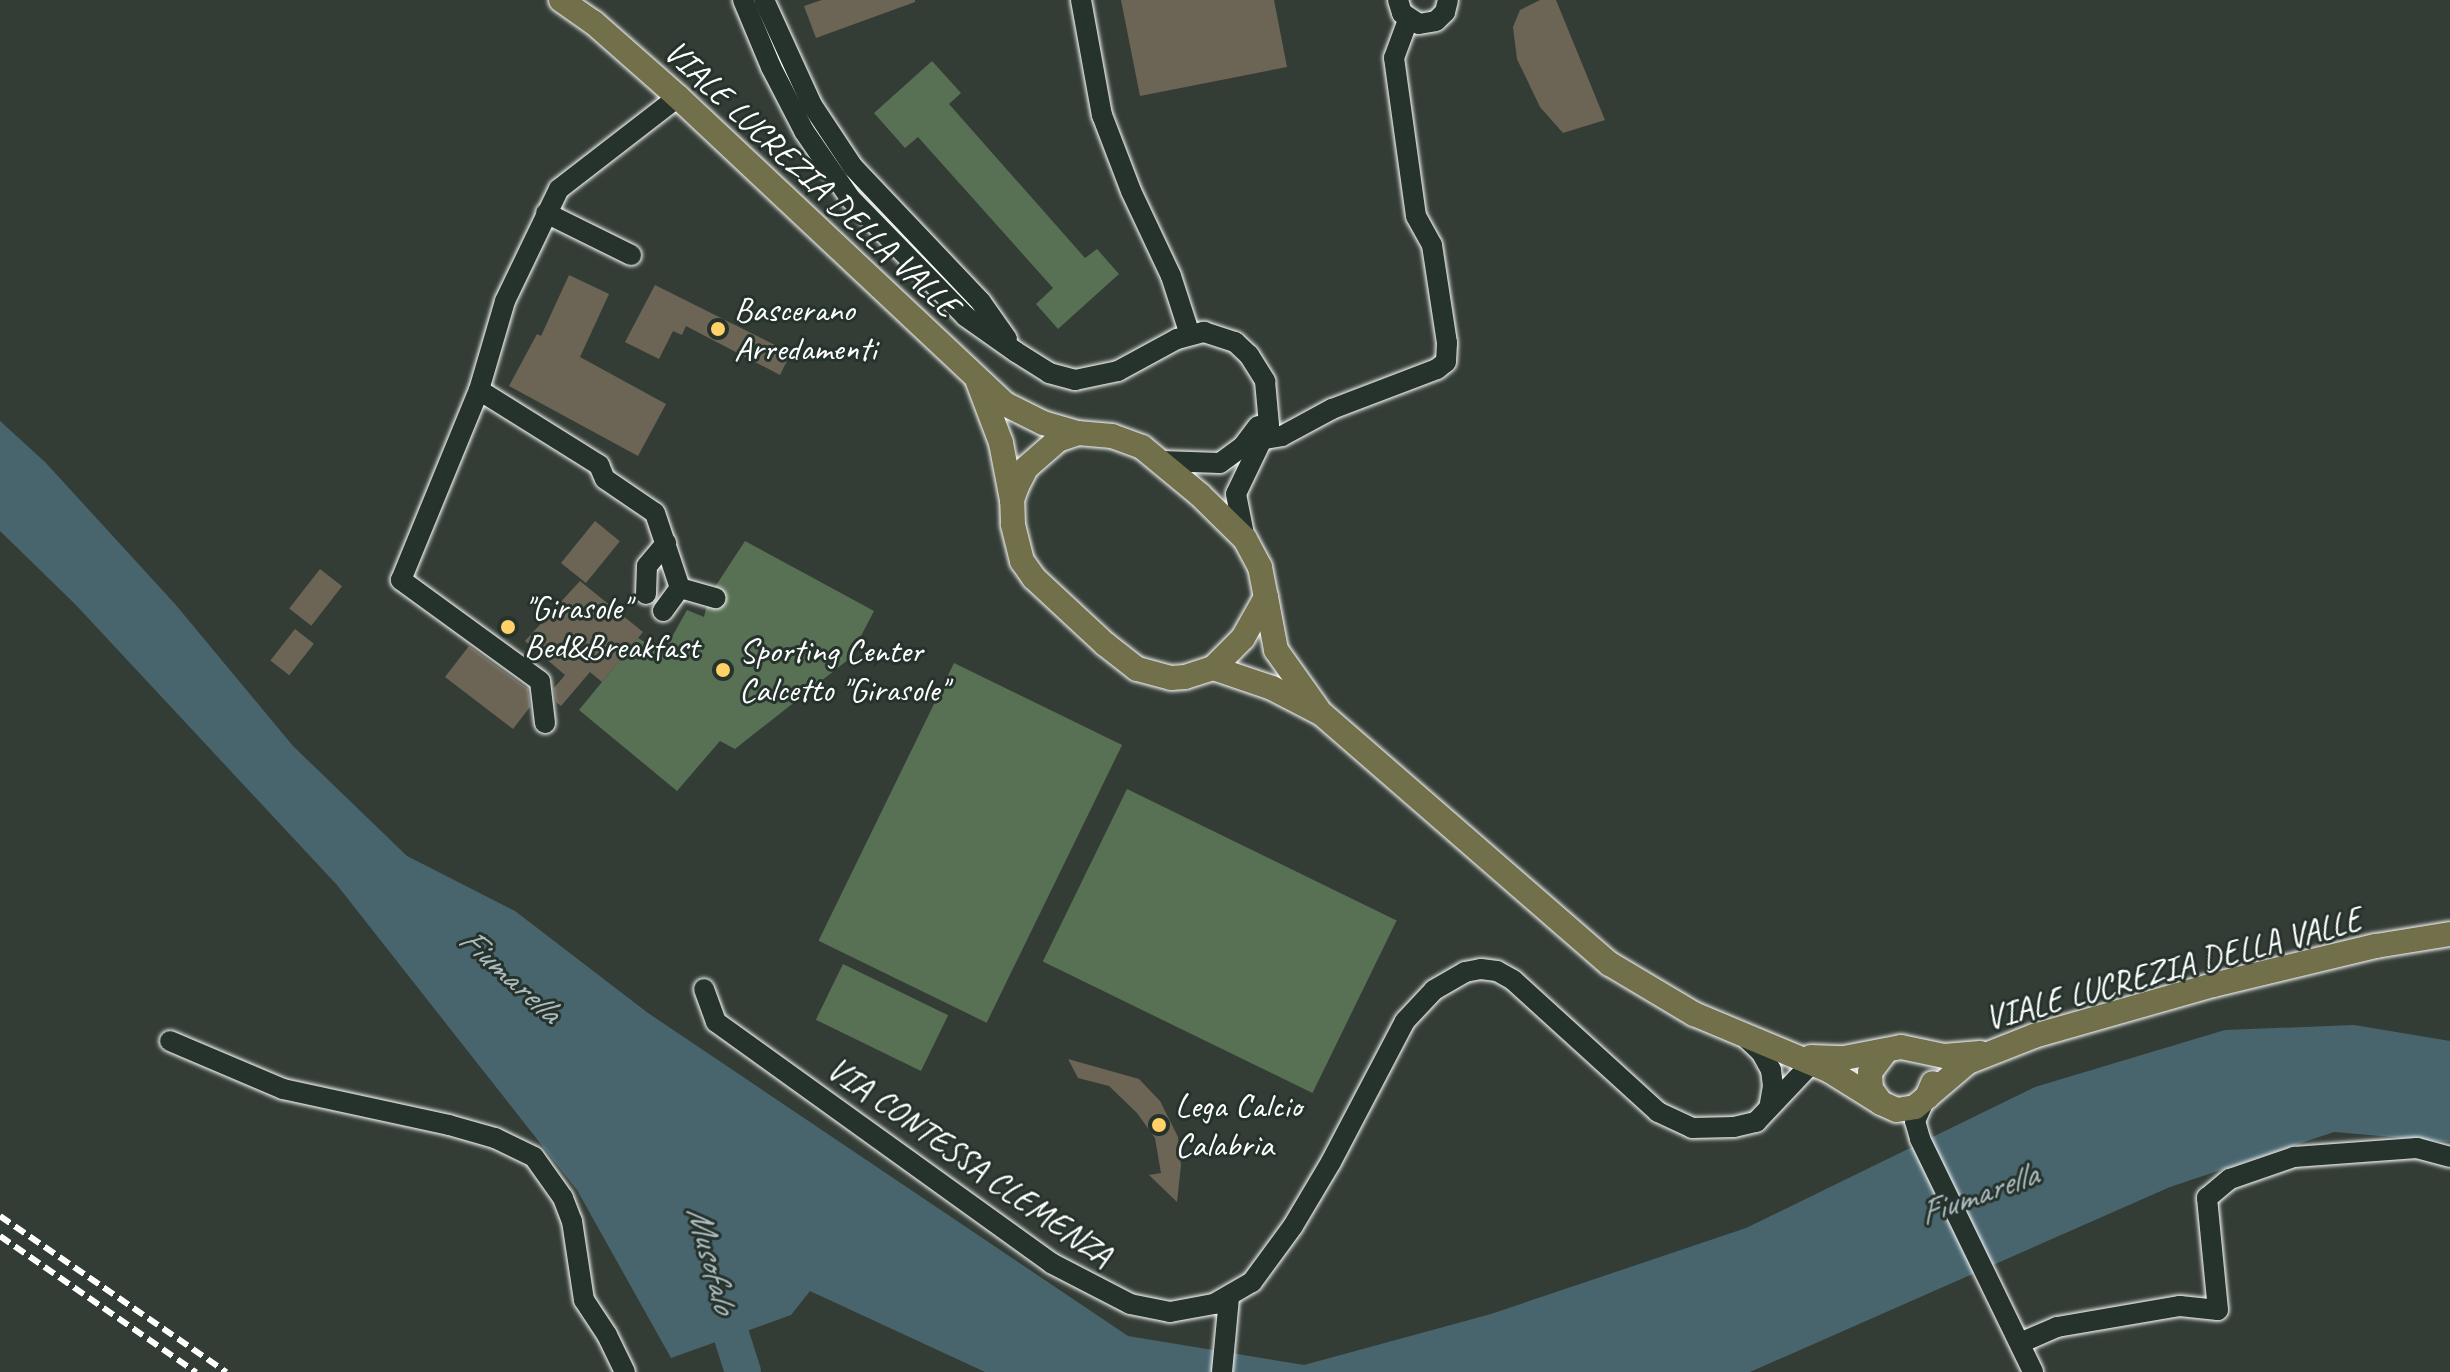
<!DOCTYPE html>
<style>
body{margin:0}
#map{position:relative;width:2450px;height:1372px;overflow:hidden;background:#343d35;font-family:Caveat,sans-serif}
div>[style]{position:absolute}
.green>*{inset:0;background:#587054;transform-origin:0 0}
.water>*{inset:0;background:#48656e}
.river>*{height:36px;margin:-18px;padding:0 18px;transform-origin:18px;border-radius:18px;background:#48656e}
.building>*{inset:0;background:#6c6555;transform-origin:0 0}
.roads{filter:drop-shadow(0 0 2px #fff) drop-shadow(0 0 2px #fff)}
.minor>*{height:20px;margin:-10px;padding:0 10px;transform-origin:10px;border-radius:10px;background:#26332d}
.major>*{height:24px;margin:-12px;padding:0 12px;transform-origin:12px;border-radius:12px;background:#71704a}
.rail>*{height:6px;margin-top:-3px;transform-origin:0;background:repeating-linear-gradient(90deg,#fff 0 12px,transparent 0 18px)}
.dots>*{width:22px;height:22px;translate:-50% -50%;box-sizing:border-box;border:4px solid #26332d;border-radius:50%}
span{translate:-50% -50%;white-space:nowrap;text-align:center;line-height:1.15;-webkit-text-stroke:6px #26332d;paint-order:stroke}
.street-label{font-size:34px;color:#fff}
.poi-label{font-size:34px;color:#fff}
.left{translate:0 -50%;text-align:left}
.water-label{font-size:36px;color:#adbabe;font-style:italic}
</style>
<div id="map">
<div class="green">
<div style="clip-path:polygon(932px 61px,961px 93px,949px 104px,1085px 258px,1097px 249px,1119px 274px,1058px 329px,1036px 304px,1053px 288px,918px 137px,905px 148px,874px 113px)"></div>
<div style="clip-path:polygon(745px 541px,874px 611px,849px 659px,735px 749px,720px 741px,677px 791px,579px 710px,638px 638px,663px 653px,687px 610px,704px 617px,709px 596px)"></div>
<div style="left:954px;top:663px;width:187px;height:309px;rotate:26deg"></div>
<div style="left:1127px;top:789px;width:300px;height:192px;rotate:26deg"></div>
<div style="left:843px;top:964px;width:117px;height:62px;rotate:26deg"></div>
</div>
<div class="water">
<div style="clip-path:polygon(0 421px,45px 462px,175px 604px,293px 746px,407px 856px,515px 911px,648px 1013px,1128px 1336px,1304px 1365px,1491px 1314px,1746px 1228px,2035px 1087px,2225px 1030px,2354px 1025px,2450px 1041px,2450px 1142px,2334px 1132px,2170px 1187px,1750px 1372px,985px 1372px,810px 1291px,791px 1315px,671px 1358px,577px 1190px,337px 885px,75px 604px,0 531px)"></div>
</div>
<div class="river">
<div style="left:717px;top:1290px;width:86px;rotate:72.4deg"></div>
</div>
<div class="building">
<div style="clip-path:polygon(822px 0,915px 0,915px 2px,816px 38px,804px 6px)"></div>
<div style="clip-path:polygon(1121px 0,1274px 0,1287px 67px,1140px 96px)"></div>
<div style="clip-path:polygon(1540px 0,1556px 0,1605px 120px,1563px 133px,1540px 107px,1517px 59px,1513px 27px,1520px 10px)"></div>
<div style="clip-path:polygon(569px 275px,609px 294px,580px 357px,666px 404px,638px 456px,509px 386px,537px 334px,541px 336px)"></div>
<div style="clip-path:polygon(655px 285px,791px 353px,780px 375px,686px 326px,682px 335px,673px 331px,659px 359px,625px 342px)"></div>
<div style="left:595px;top:521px;width:32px;height:54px;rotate:39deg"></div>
<div style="left:320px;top:569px;width:28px;height:50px;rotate:38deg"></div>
<div style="clip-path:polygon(580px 581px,643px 632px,602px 682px,590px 672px,561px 706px,556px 702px,554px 688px,565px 675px,525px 641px)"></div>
<div style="left:295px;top:629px;width:24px;height:40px;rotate:38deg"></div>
<div style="clip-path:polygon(469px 646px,528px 689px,530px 707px,513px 729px,445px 677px)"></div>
<div style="clip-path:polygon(1068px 1059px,1139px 1079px,1160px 1101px,1178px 1137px,1181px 1165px,1177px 1202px,1149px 1175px,1161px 1173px,1155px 1138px,1137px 1113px,1109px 1086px,1078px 1078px)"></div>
</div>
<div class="roads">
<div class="minor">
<div style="left:743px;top:0;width:73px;rotate:67.3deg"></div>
<div style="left:771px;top:67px;width:72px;rotate:62.7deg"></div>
<div style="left:804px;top:131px;width:81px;rotate:55.5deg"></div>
<div style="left:850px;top:198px;width:165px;rotate:45.7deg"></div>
<div style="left:965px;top:316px;width:62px;rotate:35.2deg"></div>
<div style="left:1016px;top:352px;width:39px;rotate:32deg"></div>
<div style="left:1049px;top:373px;width:27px;rotate:15deg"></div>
<div style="left:1075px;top:380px;width:44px;rotate:-11.8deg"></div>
<div style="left:1118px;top:371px;width:67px;rotate:-28.5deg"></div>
<div style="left:1177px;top:339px;width:28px;rotate:-15deg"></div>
<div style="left:1204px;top:332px;width:33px;rotate:18deg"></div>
<div style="left:1235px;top:342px;width:19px;rotate:43deg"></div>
<div style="left:1249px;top:355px;width:31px;rotate:58deg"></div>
<div style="left:1265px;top:381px;width:44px;rotate:84.8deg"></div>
<div style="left:1269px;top:425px;width:76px;rotate:115.6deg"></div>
<div style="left:1236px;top:494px;width:46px;rotate:78.7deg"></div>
<div style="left:764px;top:0;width:115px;rotate:65.4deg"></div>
<div style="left:812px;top:105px;width:74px;rotate:56.5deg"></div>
<div style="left:853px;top:167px;width:186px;rotate:46.5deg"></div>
<div style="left:981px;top:302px;width:45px;rotate:54.9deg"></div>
<div style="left:1081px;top:0;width:117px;rotate:79.7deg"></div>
<div style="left:1102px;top:115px;width:81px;rotate:69.1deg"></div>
<div style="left:1131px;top:191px;width:94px;rotate:64.8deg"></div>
<div style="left:1171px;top:276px;width:62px;rotate:72.1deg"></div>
<div style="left:1398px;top:0;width:14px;rotate:73deg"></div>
<div style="left:1402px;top:13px;width:20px;rotate:33deg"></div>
<div style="left:1419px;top:24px;width:17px;rotate:-10deg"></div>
<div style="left:1436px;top:21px;width:13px;rotate:-45deg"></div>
<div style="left:1445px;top:12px;width:12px;rotate:-76deg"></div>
<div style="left:546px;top:213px;width:95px;rotate:26.3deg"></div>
<div style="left:479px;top:390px;width:142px;rotate:32deg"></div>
<div style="left:599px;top:465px;width:15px;rotate:67deg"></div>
<div style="left:605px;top:479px;width:60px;rotate:34.2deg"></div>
<div style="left:655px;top:513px;width:79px;rotate:71.6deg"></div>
<div style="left:1264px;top:439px;width:18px;rotate:-9deg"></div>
<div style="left:1282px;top:436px;width:57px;rotate:-28.4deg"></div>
<div style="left:1332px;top:409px;width:112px;rotate:-20.9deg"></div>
<div style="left:1437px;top:369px;width:11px;rotate:-38deg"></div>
<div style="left:1446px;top:362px;width:19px;rotate:-87deg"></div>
<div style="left:1447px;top:343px;width:99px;rotate:-98.7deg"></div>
<div style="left:1432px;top:245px;width:33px;rotate:-119deg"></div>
<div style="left:1416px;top:216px;width:160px;rotate:-97.9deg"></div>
<div style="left:1394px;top:58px;width:40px;rotate:-69.8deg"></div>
<div style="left:1162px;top:461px;width:58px;rotate:2deg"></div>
<div style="left:1220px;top:463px;width:29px;rotate:-36deg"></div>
<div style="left:1243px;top:446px;width:25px;rotate:-53deg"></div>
<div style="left:680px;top:588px;width:37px;rotate:16deg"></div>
<div style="left:646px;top:594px;width:28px;rotate:-88deg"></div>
<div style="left:647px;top:566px;width:30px;rotate:-50deg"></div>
<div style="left:663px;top:611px;width:29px;rotate:-54deg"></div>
<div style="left:545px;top:723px;width:42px;rotate:-96.8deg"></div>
<div style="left:540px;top:681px;width:172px;rotate:-144deg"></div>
<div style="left:401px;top:580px;width:205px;rotate:-67.7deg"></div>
<div style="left:479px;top:390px;width:93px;rotate:-73.7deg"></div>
<div style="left:505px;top:301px;width:124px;rotate:-64.3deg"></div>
<div style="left:559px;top:189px;width:150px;rotate:-37.7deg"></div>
<div style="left:704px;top:989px;width:35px;rotate:70deg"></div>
<div style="left:716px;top:1022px;width:413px;rotate:35.7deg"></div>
<div style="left:1051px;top:1263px;width:89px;rotate:27.4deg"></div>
<div style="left:1130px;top:1304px;width:41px;rotate:11.3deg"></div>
<div style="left:1170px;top:1312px;width:45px;rotate:-10.3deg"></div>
<div style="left:1214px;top:1304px;width:44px;rotate:-30.1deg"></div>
<div style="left:1252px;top:1282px;width:69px;rotate:-53.8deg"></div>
<div style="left:1293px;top:1226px;width:74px;rotate:-59.3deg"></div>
<div style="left:1331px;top:1162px;width:159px;rotate:-62.3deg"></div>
<div style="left:1405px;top:1021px;width:42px;rotate:-46.9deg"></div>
<div style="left:1434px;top:990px;width:36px;rotate:-30deg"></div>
<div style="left:1465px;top:972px;width:16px;rotate:-11deg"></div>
<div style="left:1481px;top:969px;width:16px;rotate:7deg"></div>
<div style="left:1497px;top:971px;width:18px;rotate:29deg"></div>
<div style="left:1513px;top:980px;width:196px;rotate:42.3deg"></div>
<div style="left:1658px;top:1112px;width:38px;rotate:25deg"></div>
<div style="left:1692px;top:1128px;width:42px;rotate:-1.4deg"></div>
<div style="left:1734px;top:1127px;width:23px;rotate:-13deg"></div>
<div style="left:1756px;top:1122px;width:80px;rotate:-46.5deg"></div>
<div style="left:1746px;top:1038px;width:21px;rotate:43deg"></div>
<div style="left:1761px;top:1052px;width:21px;rotate:61deg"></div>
<div style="left:1771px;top:1070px;width:16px;rotate:83deg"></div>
<div style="left:1773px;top:1086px;width:22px;rotate:100deg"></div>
<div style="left:170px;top:1041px;width:123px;rotate:23deg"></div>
<div style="left:283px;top:1089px;width:170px;rotate:12.2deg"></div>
<div style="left:449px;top:1125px;width:48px;rotate:15.8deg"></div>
<div style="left:495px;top:1138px;width:43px;rotate:26deg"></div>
<div style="left:534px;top:1157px;width:50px;rotate:54.7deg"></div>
<div style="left:563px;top:1198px;width:25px;rotate:69deg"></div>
<div style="left:572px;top:1221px;width:80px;rotate:81.4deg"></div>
<div style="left:584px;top:1300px;width:42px;rotate:56.7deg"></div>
<div style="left:607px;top:1335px;width:41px;rotate:64.1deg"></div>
<div style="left:1924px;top:1101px;width:22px;rotate:114deg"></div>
<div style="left:1915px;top:1121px;width:19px;rotate:74deg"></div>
<div style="left:1920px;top:1139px;width:259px;rotate:64.1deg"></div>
<div style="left:2020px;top:1343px;width:40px;rotate:-23.4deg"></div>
<div style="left:2057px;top:1327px;width:125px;rotate:-9.7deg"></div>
<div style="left:2180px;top:1306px;width:38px;rotate:6deg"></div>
<div style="left:2218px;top:1310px;width:113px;rotate:-95.6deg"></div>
<div style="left:2207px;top:1198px;width:30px;rotate:-40deg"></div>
<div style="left:2230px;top:1179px;width:68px;rotate:-19deg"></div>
<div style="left:2294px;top:1157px;width:123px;rotate:-4.2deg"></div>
<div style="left:2417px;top:1148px;width:34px;rotate:15deg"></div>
<div style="left:1222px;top:1372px;width:74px;rotate:-84.6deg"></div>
</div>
<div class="major">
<div style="left:561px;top:0;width:39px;rotate:35deg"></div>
<div style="left:593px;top:22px;width:113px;rotate:41.4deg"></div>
<div style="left:678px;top:97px;width:449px;rotate:43.2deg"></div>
<div style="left:1005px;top:404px;width:42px;rotate:26.6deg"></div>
<div style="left:1043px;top:423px;width:36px;rotate:16deg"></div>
<div style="left:978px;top:382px;width:65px;rotate:69.3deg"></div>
<div style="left:1001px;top:443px;width:58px;rotate:79.1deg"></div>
<div style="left:1078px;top:433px;width:34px;rotate:5deg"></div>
<div style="left:1112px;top:436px;width:32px;rotate:20deg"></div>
<div style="left:1142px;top:447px;width:75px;rotate:39.6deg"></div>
<div style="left:1200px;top:495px;width:63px;rotate:44.4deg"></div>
<div style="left:1245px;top:539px;width:32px;rotate:62deg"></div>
<div style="left:1260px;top:567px;width:31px;rotate:79deg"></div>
<div style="left:1266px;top:597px;width:47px;rotate:119.3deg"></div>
<div style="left:1243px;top:638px;width:42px;rotate:135deg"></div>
<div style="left:1213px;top:668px;width:29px;rotate:162deg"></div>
<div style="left:1185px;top:677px;width:14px;rotate:176deg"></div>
<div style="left:1171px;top:678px;width:35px;rotate:-165deg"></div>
<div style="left:1137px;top:669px;width:41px;rotate:-142deg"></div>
<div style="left:1105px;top:644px;width:97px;rotate:-137.1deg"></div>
<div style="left:1034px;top:578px;width:21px;rotate:-125deg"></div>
<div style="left:1022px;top:561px;width:38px;rotate:-104deg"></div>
<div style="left:1013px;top:524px;width:24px;rotate:-92deg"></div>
<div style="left:1012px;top:500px;width:15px;rotate:-70deg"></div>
<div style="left:1017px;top:486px;width:20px;rotate:-63deg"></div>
<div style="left:1026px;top:468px;width:43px;rotate:-41.2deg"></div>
<div style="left:1058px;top:440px;width:21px;rotate:-19deg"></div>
<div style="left:1266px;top:597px;width:54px;rotate:79.3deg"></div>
<div style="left:1276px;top:650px;width:72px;rotate:54.6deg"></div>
<div style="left:1213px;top:668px;width:62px;rotate:18.7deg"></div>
<div style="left:1272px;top:688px;width:56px;rotate:27.5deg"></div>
<div style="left:1322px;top:714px;width:381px;rotate:41deg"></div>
<div style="left:1610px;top:964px;width:98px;rotate:30.8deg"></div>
<div style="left:1694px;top:1014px;width:147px;rotate:22.7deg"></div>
<div style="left:1830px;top:1071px;width:60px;rotate:32.1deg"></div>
<div style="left:1886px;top:1051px;width:26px;rotate:127deg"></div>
<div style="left:1870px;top:1072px;width:17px;rotate:87deg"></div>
<div style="left:1871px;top:1089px;width:17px;rotate:54deg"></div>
<div style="left:1881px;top:1103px;width:17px;rotate:24deg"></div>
<div style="left:1897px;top:1110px;width:18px;rotate:-9deg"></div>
<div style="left:1915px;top:1107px;width:16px;rotate:-40deg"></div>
<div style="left:1927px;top:1097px;width:15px;rotate:-67deg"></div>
<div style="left:1811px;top:1057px;width:33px;rotate:2deg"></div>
<div style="left:1844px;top:1058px;width:58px;rotate:-10.9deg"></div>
<div style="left:1901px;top:1047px;width:44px;rotate:11.8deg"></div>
<div style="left:1944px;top:1056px;width:36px;rotate:-5deg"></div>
<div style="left:1927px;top:1097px;width:54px;rotate:-40.5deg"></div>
<div style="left:1968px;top:1062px;width:71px;rotate:-21.5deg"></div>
<div style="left:2034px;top:1036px;width:186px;rotate:-15.9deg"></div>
<div style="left:2213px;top:985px;width:168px;rotate:-13.5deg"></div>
<div style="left:2376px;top:946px;width:75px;rotate:-9.2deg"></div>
</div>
</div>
<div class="rail">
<div style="left:0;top:1216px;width:275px;rotate:34.6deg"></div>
<div style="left:0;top:1236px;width:239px;rotate:34.8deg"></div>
</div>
<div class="dots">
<div style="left:718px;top:329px;background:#ffd166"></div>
<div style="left:508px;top:627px;background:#ffd166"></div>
<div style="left:723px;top:670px;background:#ffd166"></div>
<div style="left:1159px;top:1125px;background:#ffd166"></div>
</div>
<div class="street-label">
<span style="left:812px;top:178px;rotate:43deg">VIALE LUCREZIA DELLA VALLE</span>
<span style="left:2173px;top:968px;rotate:-15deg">VIALE LUCREZIA DELLA VALLE</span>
<span style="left:970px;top:1161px;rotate:35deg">VIA CONTESSA CLEMENZA</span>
</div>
<div class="poi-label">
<span class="left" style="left:734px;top:329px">Bascerano<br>Arredamenti</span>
<span class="left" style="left:524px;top:627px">"Girasole"<br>Bed&amp;Breakfast</span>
<span class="left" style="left:739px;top:670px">Sporting Center<br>Calcetto "Girasole"</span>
<span class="left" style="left:1175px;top:1125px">Lega Calcio<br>Calabria</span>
</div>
<div class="water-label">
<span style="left:510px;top:975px;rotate:42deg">Fiumarella</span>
<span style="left:1978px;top:1194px;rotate:-20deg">Fiumarella</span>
<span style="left:712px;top:1259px;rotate:75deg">Musofalo</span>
</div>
</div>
